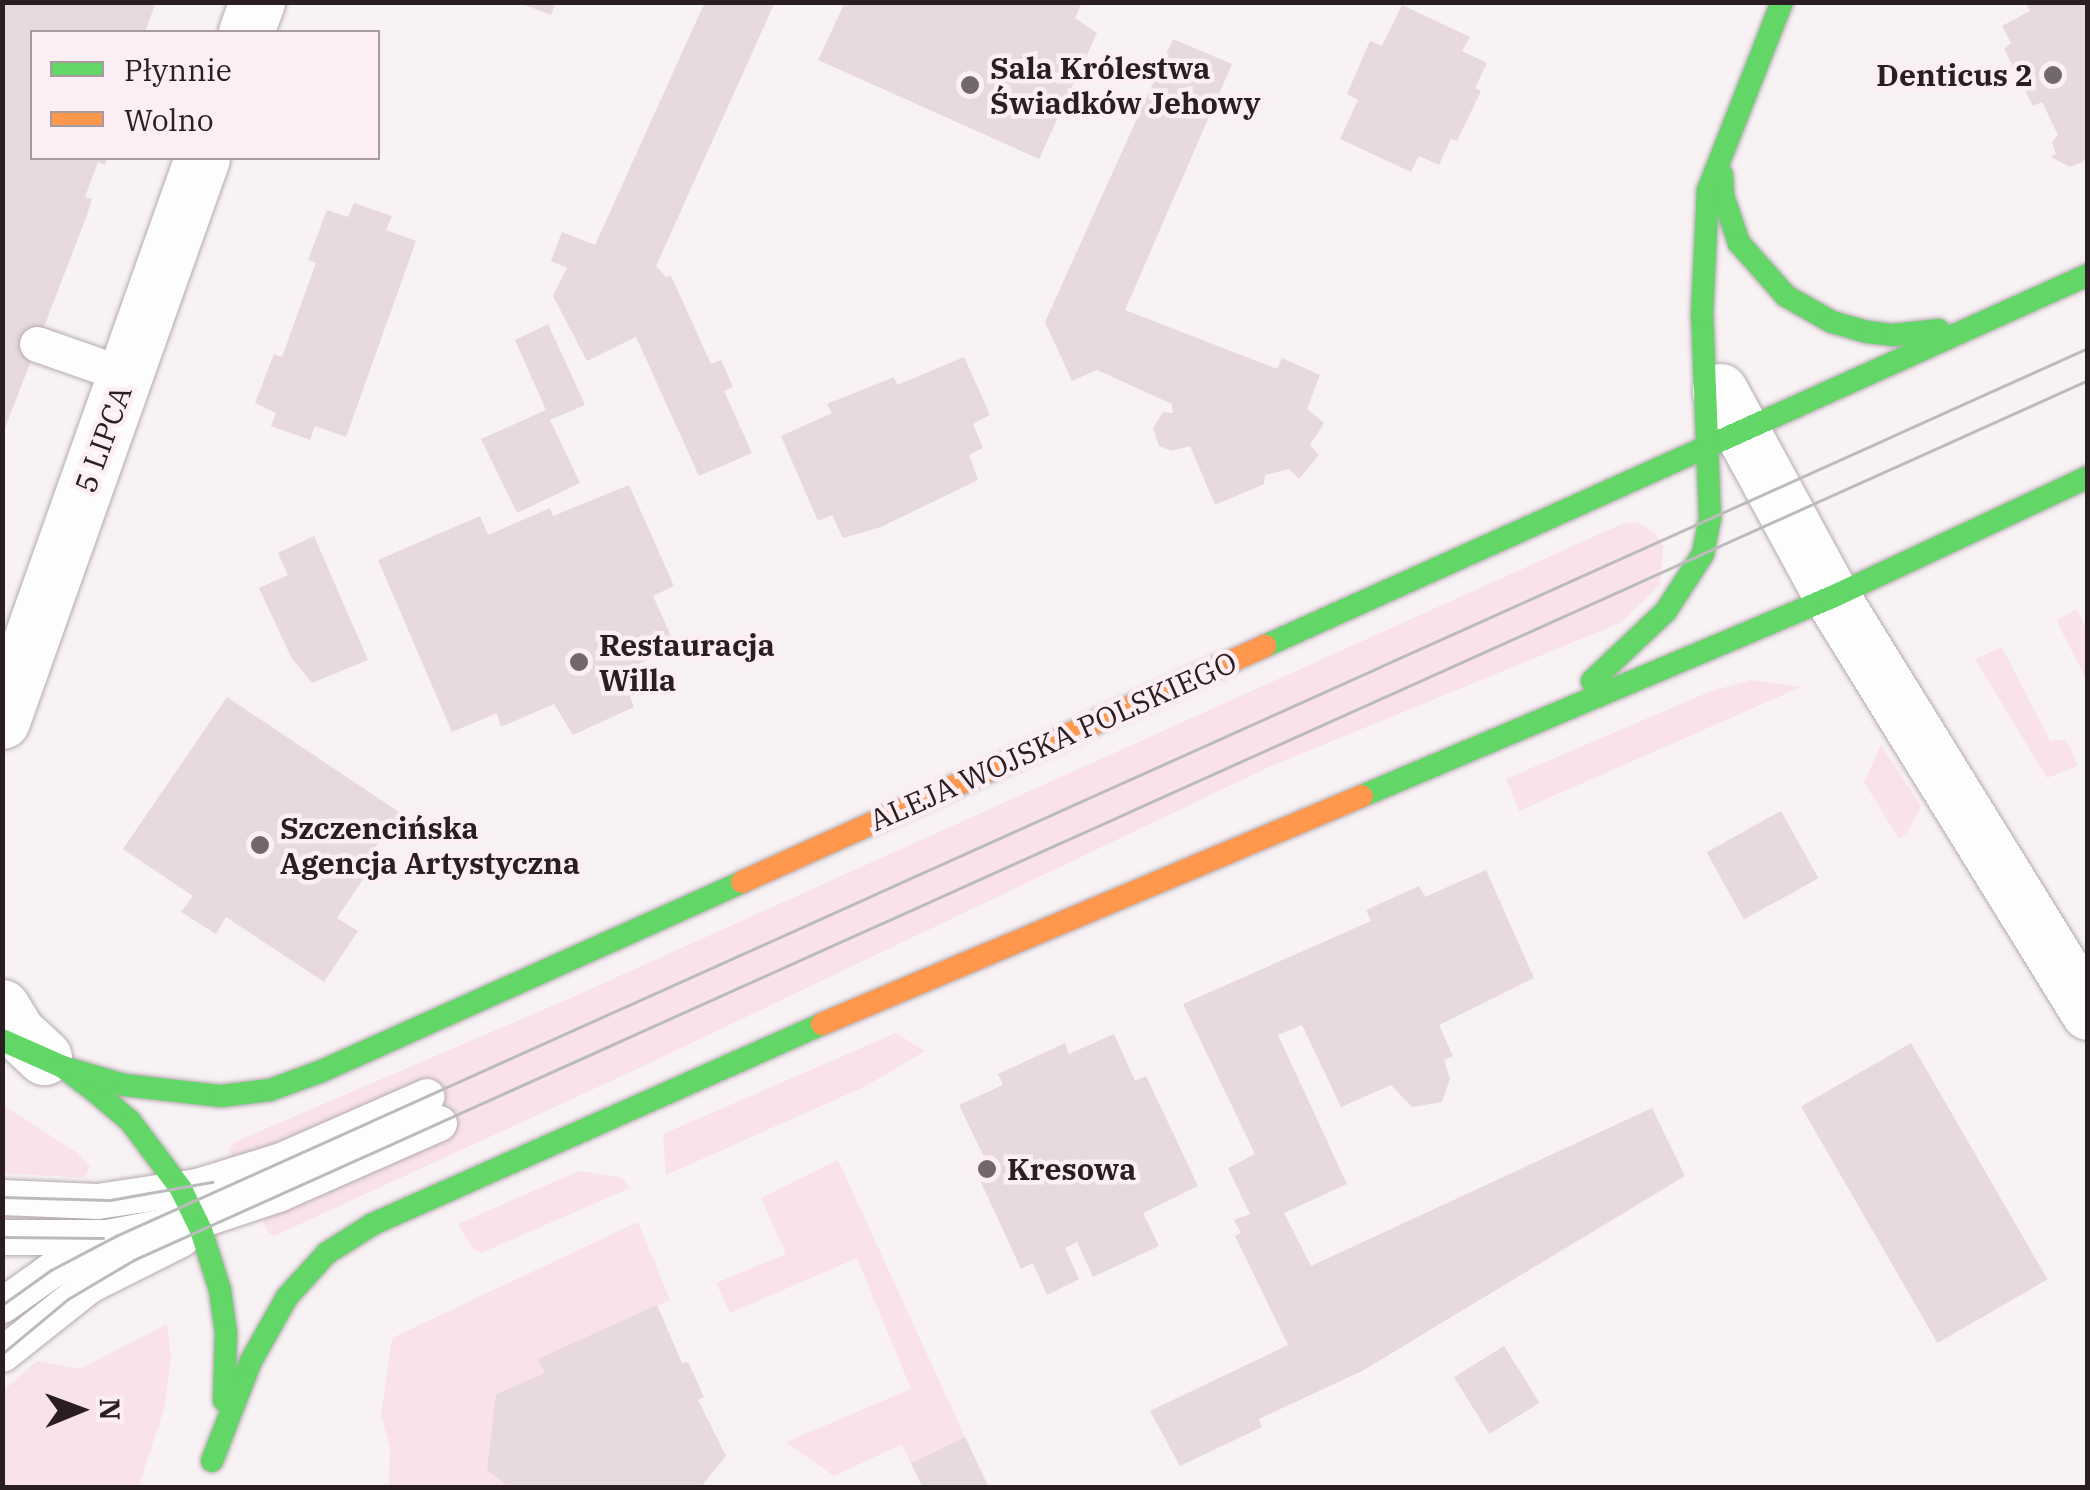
<!DOCTYPE html>
<meta charset="utf-8">
<style>
body{margin:0}
#map{position:relative;width:2090px;height:1490px;overflow:hidden;background:#f8f2f4;font-family:"IBM Plex Serif",serif}
div>[style]{position:absolute}
.green>*{inset:0;background:#f9e2ea}
.building>*{inset:0;background:#e7d9de;transform-origin:0 0}
.roads{filter:drop-shadow(0 0 2px #b3aaae) drop-shadow(0 0 2px #b3aaae)}
.lane>*{height:35px;margin:-17.5px;padding:0 17.5px;transform-origin:17.5px;border-radius:17.5px;background:#fefdfd}
.street>*{height:55px;margin:-27.5px;padding:0 27.5px;transform-origin:27.5px;border-radius:27.5px;background:#fefdfd}
.fast>*{height:22px;margin:-11px;padding:0 11px;transform-origin:11px;border-radius:11px;background:#63d668}
.slow>*{height:22px;margin:-11px;padding:0 11px;transform-origin:11px;border-radius:11px;background:#ff974d}
.tram>*{height:2.5px;margin:-1.25px;padding:0 1.25px;transform-origin:1.25px;border-radius:1.25px;background:#bcbbbb}
.dots>*{width:28px;height:28px;translate:-50% -50%;box-sizing:border-box;border:5px solid #fceef3;border-radius:50%}
span{translate:-50% -50%;white-space:nowrap;text-align:center;line-height:1.15;-webkit-text-stroke:9px #fceef3;paint-order:stroke}
.poi-label{font-size:30px;color:#2a1e22;font-weight:700}
.left{translate:0 -50%;text-align:left}
.right{translate:-100% -50%;text-align:right}
.street-label{font-size:30px;color:#2a1e22}
.frame{position:absolute;inset:0;border:5px solid #2a1e22;pointer-events:none}
.legend{position:absolute;left:30px;top:30px;width:350px;height:130px;box-sizing:border-box;background:#fceef3;border:2px solid #a89b9f;margin:0;padding:12px 18px;list-style:none;font-size:30px;color:#2a1e22}
.legend li{display:flex;align-items:center;gap:20px;height:50px}
.legend b{width:50px;border:2px solid #a89b9f}
.north{position:absolute;left:30px;top:1360px;width:100px;height:100px;-webkit-text-stroke:8px #fceef3;paint-order:stroke;rotate:89deg;font-size:28px;font-weight:700;line-height:40px;text-align:center;color:#2a1e22}
.north::after{content:'';display:block;margin:auto;width:35px;height:45px;background:#2a1e22;clip-path:polygon(50% 0,100% 100%,50% 72%,0 100%)}
</style>
<div id="map">
<div class="green">
<div style="clip-path:polygon(1637px 522px,1655px 533px,1663px 545px,1660px 585px,1620px 623px,1269px 767px,635px 1070px,274px 1236px,269px 1233px,229px 1150px,235px 1142px,573px 997px,1624px 523px)"></div>
<div style="clip-path:polygon(2077px 609px,2087px 631px,2087px 681px,2056px 620px)"></div>
<div style="clip-path:polygon(2002px 647px,2050px 741px,2066px 740px,2078px 766px,2047px 778px,1975px 659px)"></div>
<div style="clip-path:polygon(1751px 680px,1801px 687px,1519px 811px,1506px 779px,1709px 692px)"></div>
<div style="clip-path:polygon(1881px 745px,1921px 806px,1907px 833px,1899px 839px,1864px 782px)"></div>
<div style="clip-path:polygon(896px 1033px,925px 1051px,866px 1086px,666px 1175px,663px 1134px)"></div>
<div style="clip-path:polygon(3px 1105px,76px 1152px,90px 1167px,85px 1178px,3px 1173px)"></div>
<div style="clip-path:polygon(838px 1160px,965px 1437px,911px 1463px,902px 1444px,834px 1476px,786px 1442px,911px 1389px,857px 1258px,730px 1313px,716px 1283px,786px 1254px,761px 1198px)"></div>
<div style="clip-path:polygon(579px 1171px,622px 1178px,630px 1188px,481px 1253px,472px 1248px,458px 1224px)"></div>
<div style="clip-path:polygon(638px 1222px,670px 1300px,539px 1359px,545px 1373px,497px 1394px,487px 1470px,510px 1487px,389px 1487px,390px 1447px,381px 1415px,392px 1338px)"></div>
<div style="clip-path:polygon(167px 1324px,171px 1357px,164px 1409px,138px 1487px,3px 1487px,5px 1389px,37px 1361px,80px 1369px)"></div>
</div>
<div class="building">
<div style="clip-path:polygon(2px 2px,156px 2px,145px 32px,32px 32px,32px 158px,107px 158px,105px 165px,98px 162px,85px 197px,92px 199px,87px 215px,2px 436px)"></div>
<div style="clip-path:polygon(517px 2px,556px 2px,551px 15px)"></div>
<div style="clip-path:polygon(705px 2px,775px 2px,656px 266px,666px 277px,671px 276px,711px 364px,721px 360px,733px 387px,724px 391px,752px 453px,699px 476px,636px 337px,587px 361px,553px 296px,567px 268px,551px 261px,562px 232px,595px 245px)"></div>
<div style="clip-path:polygon(845px 2px,1082px 2px,1075px 18px,1097px 33px,1039px 159px,818px 60px)"></div>
<div style="clip-path:polygon(2025px 2px,2088px 2px,2088px 151px,2083px 162px,2070px 167px,2051px 157px,2056px 154px,2052px 142px,2058px 135px,2042px 102px,2033px 106px,2004px 49px,2011px 43px,2002px 26px,2030px 11px)"></div>
<div style="clip-path:polygon(1402px 5px,1470px 37px,1462px 51px,1487px 63px,1475px 88px,1481px 91px,1457px 141px,1451px 139px,1439px 165px,1419px 156px,1411px 172px,1340px 139px,1358px 100px,1347px 94px,1370px 41px,1382px 46px)"></div>
<div style="clip-path:polygon(1173px 39px,1232px 64px,1125px 310px,1277px 369px,1282px 358px,1320px 375px,1307px 409px,1324px 423px,1310px 445px,1319px 455px,1299px 479px,1289px 469px,1265px 475px,1264px 484px,1215px 505px,1190px 446px,1172px 451px,1159px 446px,1153px 428px,1163px 412px,1173px 413px,1172px 404px,1097px 370px,1072px 381px,1045px 322px)"></div>
<div style="clip-path:polygon(354px 203px,392px 216px,386px 230px,416px 241px,346px 437px,315px 426px,310px 440px,271px 426px,276px 413px,255px 403px,274px 354px,282px 357px,316px 263px,308px 260px,327px 210px,348px 217px)"></div>
<div style="clip-path:polygon(548px 324px,585px 405px,550px 420px,580px 483px,517px 513px,481px 439px,546px 410px,515px 340px)"></div>
<div style="clip-path:polygon(964px 357px,990px 415px,973px 424px,983px 448px,969px 455px,978px 480px,881px 527px,843px 538px,832px 515px,818px 521px,781px 436px,832px 413px,827px 404px,894px 377px,897px 385px)"></div>
<div style="clip-path:polygon(629px 485px,674px 586px,653px 596px,676px 647px,621px 672px,634px 707px,573px 735px,554px 704px,501px 727px,497px 713px,452px 732px,378px 560px,480px 516px,488px 535px,550px 508px,553px 516px)"></div>
<div style="clip-path:polygon(314px 536px,368px 660px,312px 683px,291px 657px,259px 588px,288px 575px,278px 553px)"></div>
<div style="clip-path:polygon(227px 697px,399px 812px,364px 865px,370px 869px,337px 918px,358px 931px,324px 982px,226px 917px,216px 934px,181px 912px,193px 896px,123px 849px)"></div>
<div style="left:1781px;top:811px;width:77px;height:85px;rotate:61deg"></div>
<div style="clip-path:polygon(1486px 870px,1534px 978px,1439px 1025px,1453px 1056px,1444px 1060px,1450px 1079px,1442px 1102px,1412px 1107px,1391px 1085px,1341px 1107px,1302px 1025px,1278px 1035px,1347px 1184px,1284px 1213px,1311px 1266px,1652px 1108px,1685px 1176px,1362px 1371px,1259px 1419px,1262px 1427px,1180px 1466px,1150px 1411px,1288px 1345px,1235px 1236px,1241px 1233px,1234px 1220px,1250px 1214px,1228px 1168px,1255px 1154px,1183px 1004px,1371px 921px,1366px 910px,1419px 886px,1425px 897px)"></div>
<div style="clip-path:polygon(1114px 1034px,1135px 1081px,1146px 1076px,1198px 1186px,1143px 1213px,1159px 1246px,1093px 1277px,1077px 1242px,1065px 1248px,1079px 1279px,1047px 1295px,1033px 1263px,1021px 1269px,973px 1165px,985px 1159px,959px 1105px,1003px 1085px,998px 1074px,1065px 1043px,1069px 1054px)"></div>
<div style="left:1911px;top:1043px;width:273px;height:127px;rotate:60deg"></div>
<div style="clip-path:polygon(657px 1305px,682px 1363px,688px 1362px,704px 1397px,698px 1400px,726px 1456px,703px 1484px,706px 1488px,510px 1488px,487px 1470px,496px 1394px,545px 1373px,538px 1359px)"></div>
<div style="left:1504px;top:1346px;width:67px;height:59px;rotate:58deg"></div>
<div style="clip-path:polygon(965px 1437px,989px 1488px,923px 1488px,911px 1463px)"></div>
</div>
<div class="roads">
<div class="lane">
<div style="left:37px;top:344px;width:94px;rotate:19.2deg"></div>
<div style="left:2px;top:1197px;width:95px;rotate:2.4deg"></div>
<div style="left:97px;top:1201px;width:101px;rotate:-8.5deg"></div>
<div style="left:197px;top:1186px;width:88px;rotate:-17.2deg"></div>
<div style="left:281px;top:1160px;width:159px;rotate:-23.7deg"></div>
<div style="left:2px;top:1237px;width:105px"></div>
<div style="left:107px;top:1237px;width:101px;rotate:-10.9deg"></div>
<div style="left:206px;top:1218px;width:76px;rotate:-18.4deg"></div>
<div style="left:278px;top:1194px;width:176px;rotate:-23.8deg"></div>
<div style="left:2px;top:1305px;width:60px;rotate:-35.5deg"></div>
<div style="left:51px;top:1270px;width:57px;rotate:-28.4deg"></div>
<div style="left:2px;top:1354px;width:111px;rotate:-38.4deg"></div>
<div style="left:89px;top:1285px;width:103px;rotate:-26.6deg"></div>
</div>
<div class="street">
<div style="left:246px;top:32px;width:32px;rotate:-70deg"></div>
<div style="left:1720px;top:391px;width:234px;rotate:61.5deg"></div>
<div style="left:1832px;top:597px;width:488px;rotate:58.3deg"></div>
<div style="left:2px;top:721px;width:597px;rotate:-70.44deg"></div>
<div style="left:2px;top:1007px;width:29px;rotate:59deg"></div>
<div style="left:17px;top:1032px;width:37px;rotate:43deg"></div>
</div>
<div class="fast">
<div style="left:1722px;top:175px;width:21px;rotate:87deg"></div>
<div style="left:1723px;top:196px;width:50px;rotate:71.2deg"></div>
<div style="left:1739px;top:243px;width:71px;rotate:48.4deg"></div>
<div style="left:1786px;top:296px;width:53px;rotate:29.5deg"></div>
<div style="left:1832px;top:322px;width:37px;rotate:16deg"></div>
<div style="left:1868px;top:332px;width:25px;rotate:7deg"></div>
<div style="left:1893px;top:335px;width:46px;rotate:-6.2deg"></div>
<div style="left:1265px;top:646px;width:903px;rotate:-24.27deg"></div>
<div style="left:1592px;top:681px;width:102px;rotate:-43.4deg"></div>
<div style="left:1666px;top:611px;width:68px;rotate:-57deg"></div>
<div style="left:1703px;top:554px;width:36px;rotate:-79deg"></div>
<div style="left:1710px;top:519px;width:204px;rotate:-92.2deg"></div>
<div style="left:1702px;top:315px;width:125px;rotate:-87.3deg"></div>
<div style="left:1708px;top:190px;width:202px;rotate:-68.5deg"></div>
<div style="left:1362px;top:796px;width:510px;rotate:-22.95deg"></div>
<div style="left:1832px;top:597px;width:283px;rotate:-25.1deg"></div>
<div style="left:2px;top:1040px;width:67px;rotate:23.9deg"></div>
<div style="left:63px;top:1067px;width:43px;rotate:37.4deg"></div>
<div style="left:97px;top:1093px;width:43px;rotate:40.3deg"></div>
<div style="left:130px;top:1121px;width:85px;rotate:53.1deg"></div>
<div style="left:181px;top:1189px;width:46px;rotate:64deg"></div>
<div style="left:201px;top:1230px;width:63px;rotate:72.4deg"></div>
<div style="left:220px;top:1290px;width:43px;rotate:82.1deg"></div>
<div style="left:226px;top:1333px;width:67px;rotate:91.7deg"></div>
<div style="left:63px;top:1067px;width:64px;rotate:16.4deg"></div>
<div style="left:124px;top:1085px;width:98px;rotate:6.5deg"></div>
<div style="left:221px;top:1096px;width:49px;rotate:-7deg"></div>
<div style="left:270px;top:1090px;width:55px;rotate:-20.1deg"></div>
<div style="left:322px;top:1071px;width:461px;rotate:-24.2deg"></div>
<div style="left:212px;top:1461px;width:107px;rotate:-68.7deg"></div>
<div style="left:251px;top:1361px;width:73px;rotate:-60.6deg"></div>
<div style="left:287px;top:1297px;width:59px;rotate:-47.7deg"></div>
<div style="left:327px;top:1253px;width:54px;rotate:-32.2deg"></div>
<div style="left:373px;top:1224px;width:492px;rotate:-24deg"></div>
</div>
<div class="slow">
<div style="left:742px;top:882px;width:574px;rotate:-24.29deg"></div>
<div style="left:822px;top:1024px;width:586px;rotate:-22.89deg"></div>
</div>
</div>
<div class="tram">
<div style="left:2px;top:1197px;width:108px;rotate:1.6deg"></div>
<div style="left:110px;top:1200px;width:104px;rotate:-10deg"></div>
<div style="left:2px;top:1237px;width:101px;rotate:0.6deg"></div>
<div style="left:2px;top:1305px;width:60px;rotate:-35.5deg"></div>
<div style="left:51px;top:1270px;width:73px;rotate:-27.6deg"></div>
<div style="left:116px;top:1236px;width:2163px;rotate:-24.24deg"></div>
<div style="left:2px;top:1354px;width:86px;rotate:-39.8deg"></div>
<div style="left:68px;top:1299px;width:77px;rotate:-30.6deg"></div>
<div style="left:134px;top:1260px;width:2143px;rotate:-24.24deg"></div>
</div>
<div class="dots">
<div style="left:2053px;top:75px;background:#72686c"></div>
<div style="left:970px;top:85px;background:#72686c"></div>
<div style="left:579px;top:662px;background:#72686c"></div>
<div style="left:260px;top:845px;background:#72686c"></div>
<div style="left:987px;top:1169px;background:#72686c"></div>
</div>
<div class="poi-label">
<span class="left" style="left:990px;top:85px">Sala Królestwa<br>Świadków Jehowy</span>
<span class="right" style="left:2033px;top:75px">Denticus 2</span>
<span class="left" style="left:599px;top:662px">Restauracja<br>Willa</span>
<span class="left" style="left:280px;top:845px">Szczencińska<br>Agencja Artystyczna</span>
<span class="left" style="left:1007px;top:1169px">Kresowa</span>
</div>
<div class="street-label">
<span style="left:103px;top:439px;rotate:-70deg">5 LIPCA</span>
<span style="left:1053px;top:741px;rotate:-24deg">ALEJA WOJSKA POLSKIEGO</span>
</div>
<div class="frame"></div>
<ul class="legend">
<li><b style="height:12px;background:#63d668"></b>Płynnie</li>
<li><b style="height:12px;background:#ff974d"></b>Wolno</li>
</ul>
<div class="north">N</div>
</div>
